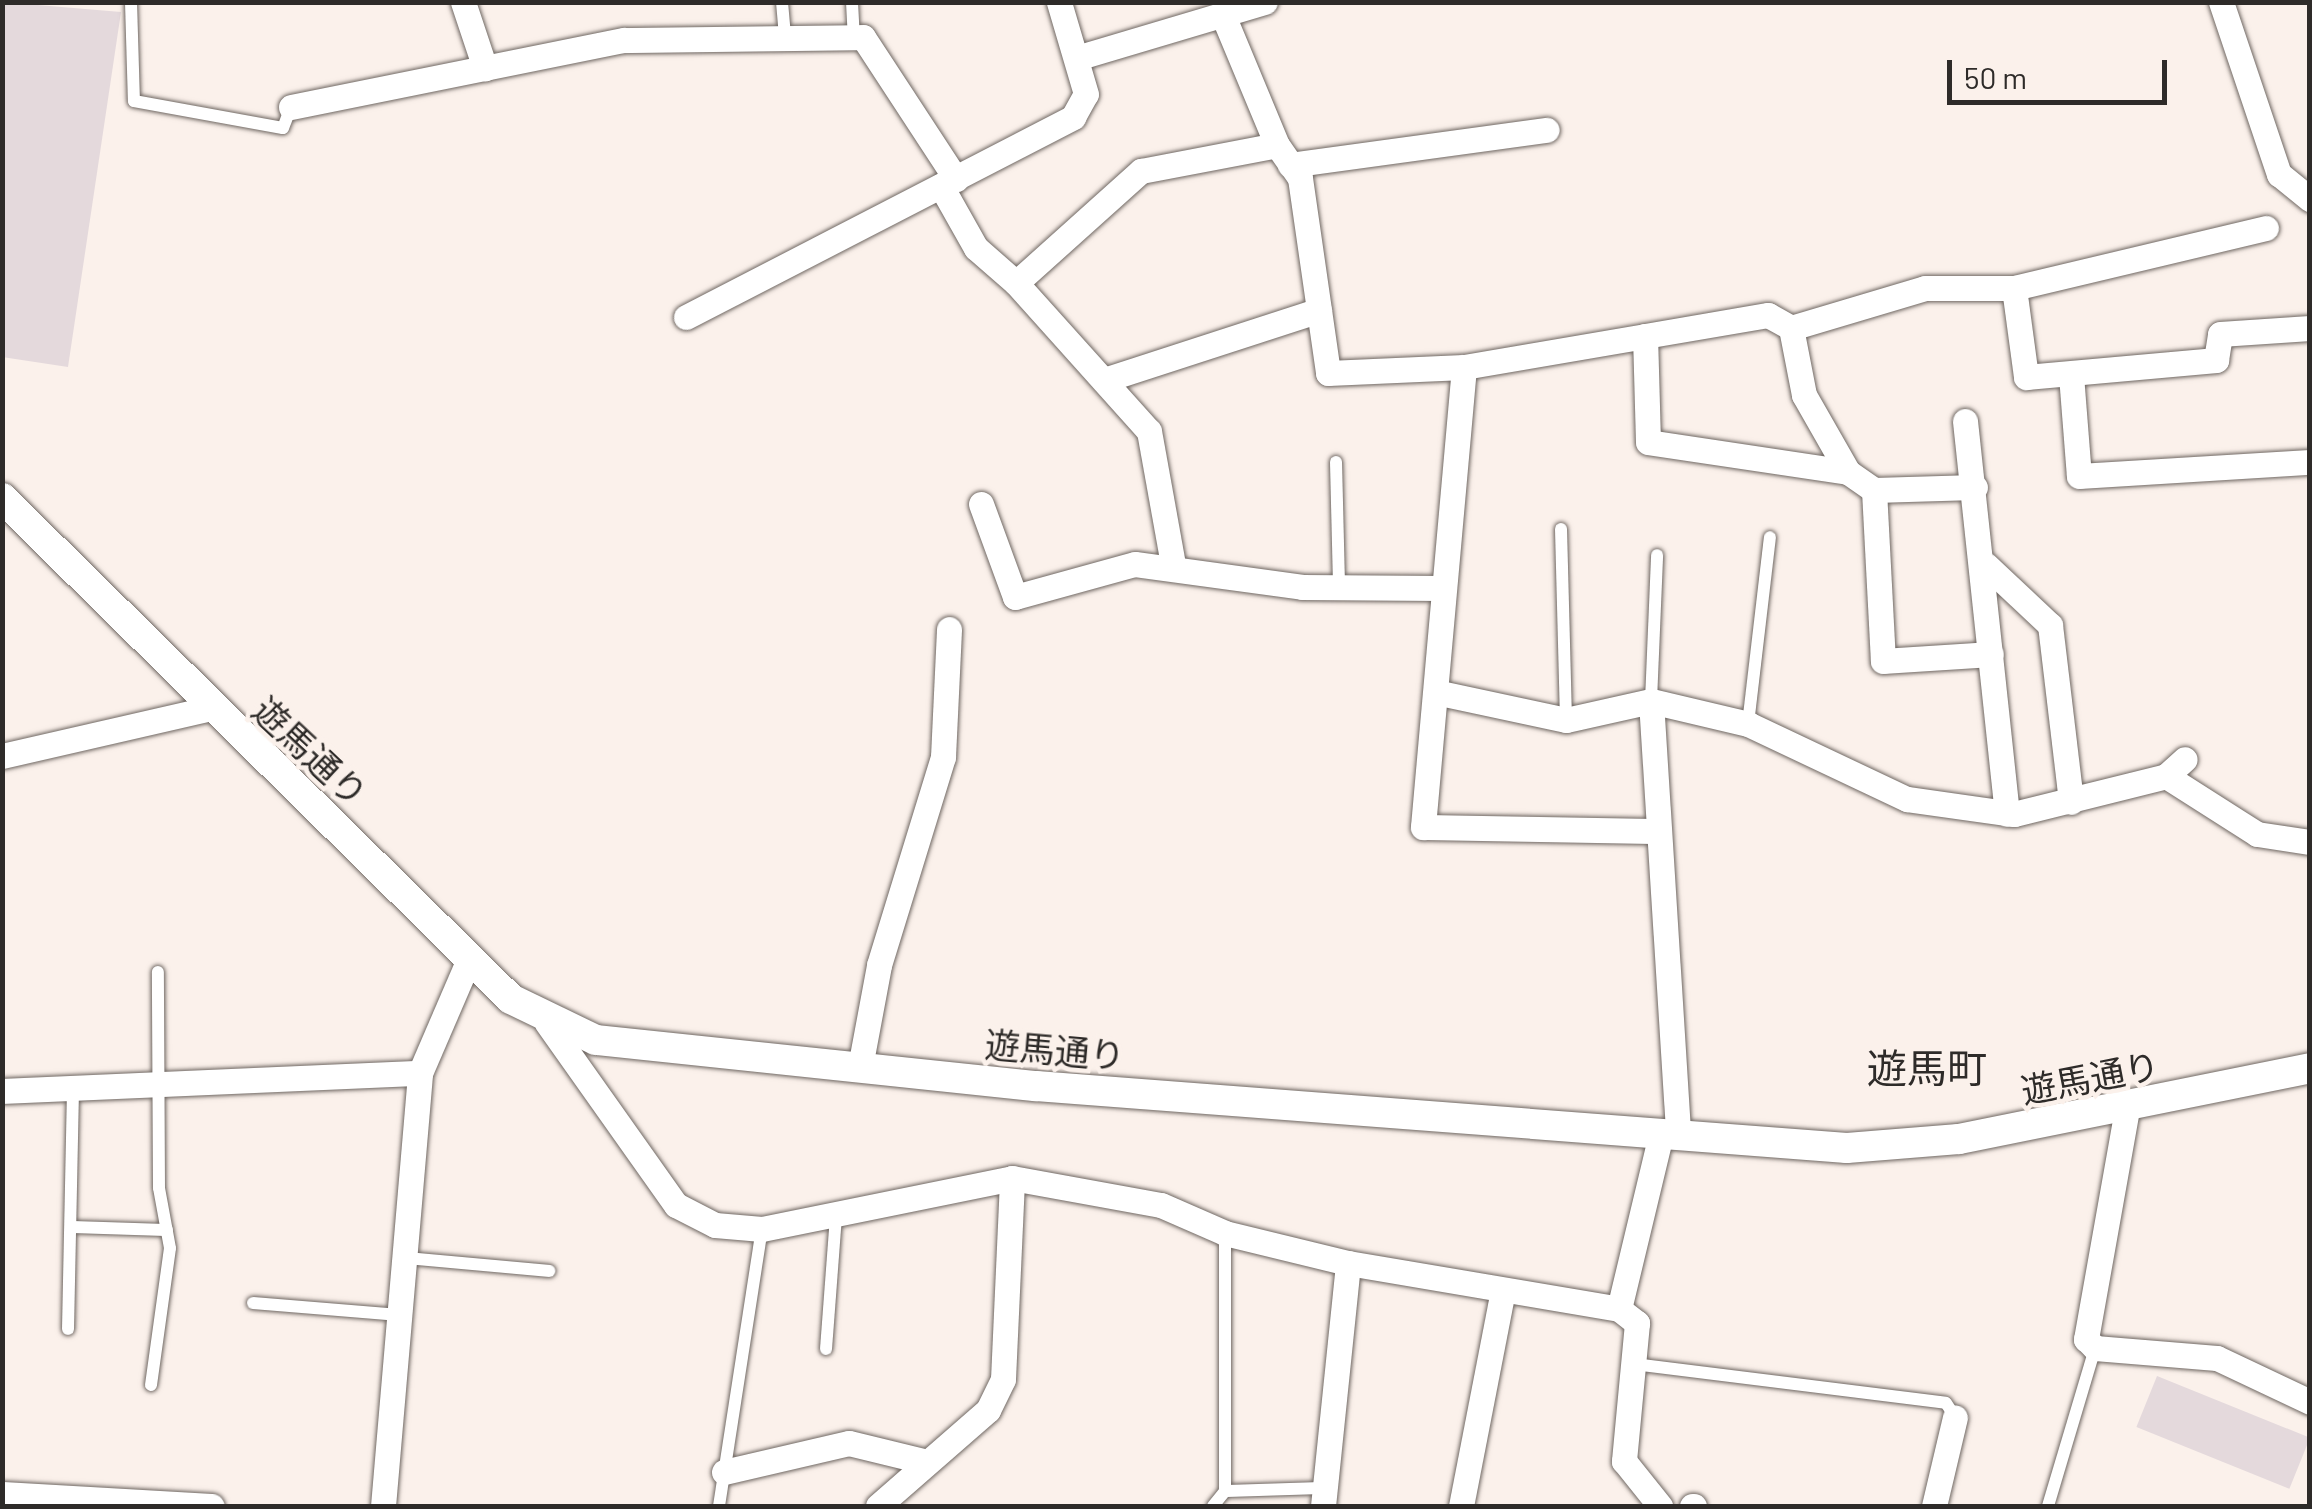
<!DOCTYPE html>
<meta charset="utf-8">
<style>
body{margin:0}
#map{position:relative;width:2312px;height:1509px;overflow:hidden;background:#fbf1eb;font-family:Barlow,"Noto Sans JP",sans-serif}
div>[style]{position:absolute}
.building>*{inset:0;background:#e4d9dc;transform-origin:0 0}
.roads{filter:drop-shadow(0 0 2px #6f6762) drop-shadow(0 0 2px #6f6762)}
.service>*{height:12px;margin:-6px;padding:0 6px;transform-origin:6px;border-radius:6px;background:#fff}
.minor>*{height:25px;margin:-12.5px;padding:0 12.5px;transform-origin:12.5px;border-radius:12.5px;background:#fff}
.tertiary>*{height:30px;margin:-15px;padding:0 15px;transform-origin:15px;border-radius:15px;background:#fff}
span{translate:-50% -50%;white-space:nowrap;text-align:center;line-height:1.15;-webkit-text-stroke:9px #fbf1eb;paint-order:stroke}
.street-label{font-size:35px;color:#2e2b29}
.quarter-label{font-size:40px;color:#2e2b29}
.frame{position:absolute;inset:0;border:5px solid #2e2b29;pointer-events:none}
.scale{position:absolute;left:1947px;top:60px;width:220px;height:45px;box-sizing:border-box;border:5px solid #2e2b29;border-top:0;padding-left:12px;font-size:30px;line-height:35px;white-space:nowrap;color:#2e2b29;-webkit-text-stroke:8px #fbf1eb;paint-order:stroke}
</style>
<div id="map">
<div class="building">
<div style="clip-path:polygon(2px 2px,121px 12px,68px 367px,2px 357px)"></div>
<div style="left:2157px;top:1376px;width:165px;height:55px;rotate:22deg"></div>
</div>
<div class="roads">
<div class="service">
<div style="left:131px;top:2px;width:99px;rotate:88.3deg"></div>
<div style="left:134px;top:101px;width:151px;rotate:10.3deg"></div>
<div style="left:283px;top:128px;width:22px;rotate:-69deg"></div>
<div style="left:782px;top:2px;width:34px;rotate:85deg"></div>
<div style="left:852px;top:2px;width:35px;rotate:87deg"></div>
<div style="left:1336px;top:462px;width:125px;rotate:88.6deg"></div>
<div style="left:1561px;top:529px;width:191px;rotate:88.5deg"></div>
<div style="left:1651px;top:701px;width:146px;rotate:-87.6deg"></div>
<div style="left:1748px;top:724px;width:188px;rotate:-83.3deg"></div>
<div style="left:71px;top:1227px;width:96px;rotate:1.8deg"></div>
<div style="left:1225px;top:1233px;width:258px;rotate:90deg"></div>
<div style="left:407px;top:1258px;width:143px;rotate:5.2deg"></div>
<div style="left:253px;top:1303px;width:147px;rotate:4.7deg"></div>
<div style="left:68px;top:1329px;width:237px;rotate:-88.8deg"></div>
<div style="left:826px;top:1349px;width:133px;rotate:-85.7deg"></div>
<div style="left:1634px;top:1364px;width:314px;rotate:7.1deg"></div>
<div style="left:1946px;top:1403px;width:17px;rotate:57deg"></div>
<div style="left:151px;top:1385px;width:138px;rotate:-82.1deg"></div>
<div style="left:170px;top:1248px;width:61px;rotate:-100.4deg"></div>
<div style="left:159px;top:1188px;width:216px;rotate:-90.3deg"></div>
<div style="left:719px;top:1506px;width:280px;rotate:-81.2deg"></div>
<div style="left:1213px;top:1506px;width:19px;rotate:-51deg"></div>
<div style="left:1225px;top:1491px;width:98px;rotate:-1.8deg"></div>
<div style="left:2048px;top:1506px;width:165px;rotate:-73.4deg"></div>
</div>
<div class="minor">
<div style="left:463px;top:2px;width:70px;rotate:71.6deg"></div>
<div style="left:2221px;top:2px;width:182px;rotate:71.4deg"></div>
<div style="left:2279px;top:174px;width:40px;rotate:39deg"></div>
<div style="left:1080px;top:57px;width:193px;rotate:-16.6deg"></div>
<div style="left:291px;top:107px;width:340px;rotate:-11.4deg"></div>
<div style="left:624px;top:40px;width:239px;rotate:-0.7deg"></div>
<div style="left:863px;top:37px;width:170px;rotate:56.8deg"></div>
<div style="left:1277px;top:145px;width:40px;rotate:55.1deg"></div>
<div style="left:1300px;top:178px;width:197px;rotate:81.8deg"></div>
<div style="left:1328px;top:373px;width:136px;rotate:-2.5deg"></div>
<div style="left:1464px;top:367px;width:184px;rotate:-9.7deg"></div>
<div style="left:1290px;top:165px;width:259px;rotate:-7.8deg"></div>
<div style="left:941px;top:186px;width:71px;rotate:60.6deg"></div>
<div style="left:976px;top:248px;width:53px;rotate:41.2deg"></div>
<div style="left:1016px;top:283px;width:168px;rotate:-41.9deg"></div>
<div style="left:1141px;top:171px;width:138px;rotate:-10.8deg"></div>
<div style="left:1277px;top:145px;width:135px;rotate:-112.6deg"></div>
<div style="left:1016px;top:283px;width:199px;rotate:48.1deg"></div>
<div style="left:1149px;top:431px;width:136px;rotate:79.8deg"></div>
<div style="left:2014px;top:288px;width:90px;rotate:82.3deg"></div>
<div style="left:2026px;top:377px;width:191px;rotate:-5.1deg"></div>
<div style="left:2216px;top:360px;width:26px;rotate:-81deg"></div>
<div style="left:2220px;top:334px;width:90px;rotate:-3.8deg"></div>
<div style="left:686px;top:317px;width:436px;rotate:-27.3deg"></div>
<div style="left:1073px;top:117px;width:26px;rotate:-61deg"></div>
<div style="left:1086px;top:94px;width:96px;rotate:-106.4deg"></div>
<div style="left:1791px;top:328px;width:68px;rotate:79deg"></div>
<div style="left:1804px;top:395px;width:89px;rotate:60.3deg"></div>
<div style="left:1848px;top:472px;width:32px;rotate:35deg"></div>
<div style="left:1874px;top:490px;width:171px;rotate:87deg"></div>
<div style="left:1883px;top:661px;width:108px;rotate:-3.7deg"></div>
<div style="left:1464px;top:367px;width:462px;rotate:95.1deg"></div>
<div style="left:1423px;top:827px;width:232px;rotate:1deg"></div>
<div style="left:2071px;top:375px;width:101px;rotate:85.5deg"></div>
<div style="left:2079px;top:476px;width:231px;rotate:-3.5deg"></div>
<div style="left:1104px;top:380px;width:226px;rotate:-18deg"></div>
<div style="left:1965px;top:421px;width:395px;rotate:83.9deg"></div>
<div style="left:1848px;top:472px;width:202px;rotate:-171.5deg"></div>
<div style="left:1648px;top:442px;width:106px;rotate:-91.6deg"></div>
<div style="left:1645px;top:336px;width:125px;rotate:-9.7deg"></div>
<div style="left:1768px;top:315px;width:26px;rotate:29deg"></div>
<div style="left:1791px;top:328px;width:140px;rotate:-16.6deg"></div>
<div style="left:1925px;top:288px;width:89px"></div>
<div style="left:2014px;top:288px;width:259px;rotate:-13.4deg"></div>
<div style="left:1874px;top:490px;width:101px;rotate:-1.7deg"></div>
<div style="left:981px;top:504px;width:99px;rotate:69.9deg"></div>
<div style="left:1015px;top:597px;width:124px;rotate:-15.4deg"></div>
<div style="left:1135px;top:564px;width:169px;rotate:7.8deg"></div>
<div style="left:1302px;top:587px;width:140px;rotate:0.4deg"></div>
<div style="left:1986px;top:565px;width:88px;rotate:43.2deg"></div>
<div style="left:2050px;top:625px;width:178px;rotate:83.2deg"></div>
<div style="left:1440px;top:693px;width:129px;rotate:12.1deg"></div>
<div style="left:1566px;top:720px;width:87px;rotate:-12.6deg"></div>
<div style="left:1651px;top:701px;width:100px;rotate:13.3deg"></div>
<div style="left:1748px;top:724px;width:176px;rotate:25.3deg"></div>
<div style="left:1907px;top:799px;width:108px;rotate:8deg"></div>
<div style="left:2014px;top:814px;width:157px;rotate:-14deg"></div>
<div style="left:2166px;top:776px;width:25px;rotate:-42deg"></div>
<div style="left:1651px;top:701px;width:436px;rotate:86.4deg"></div>
<div style="left:2px;top:756px;width:214px;rotate:-12.9deg"></div>
<div style="left:2166px;top:776px;width:108px;rotate:32.5deg"></div>
<div style="left:2257px;top:834px;width:54px;rotate:8.6deg"></div>
<div style="left:547px;top:1023px;width:223px;rotate:54.7deg"></div>
<div style="left:676px;top:1205px;width:44px;rotate:27.1deg"></div>
<div style="left:715px;top:1225px;width:47px;rotate:4.9deg"></div>
<div style="left:762px;top:1229px;width:255px;rotate:-11.5deg"></div>
<div style="left:1012px;top:1178px;width:151px;rotate:10.3deg"></div>
<div style="left:1161px;top:1205px;width:70px;rotate:23.6deg"></div>
<div style="left:1225px;top:1233px;width:127px;rotate:13.7deg"></div>
<div style="left:1348px;top:1263px;width:275px;rotate:9.6deg"></div>
<div style="left:1619px;top:1309px;width:23px;rotate:38deg"></div>
<div style="left:1637px;top:1323px;width:139px;rotate:95.4deg"></div>
<div style="left:1624px;top:1461px;width:58px;rotate:51.3deg"></div>
<div style="left:860px;top:1067px;width:104px;rotate:-79.4deg"></div>
<div style="left:879px;top:965px;width:218px;rotate:-72.9deg"></div>
<div style="left:943px;top:757px;width:128px;rotate:-87.3deg"></div>
<div style="left:2px;top:1091px;width:418px;rotate:-2.5deg"></div>
<div style="left:2127px;top:1109px;width:234px;rotate:100.1deg"></div>
<div style="left:2086px;top:1339px;width:13px;rotate:45deg"></div>
<div style="left:2095px;top:1348px;width:122px;rotate:4.7deg"></div>
<div style="left:2217px;top:1358px;width:103px;rotate:25.3deg"></div>
<div style="left:1619px;top:1309px;width:180px;rotate:-76.5deg"></div>
<div style="left:724px;top:1472px;width:128px;rotate:-13.1deg"></div>
<div style="left:849px;top:1443px;width:76px;rotate:13.7deg"></div>
<div style="left:2px;top:1494px;width:210px;rotate:3.3deg"></div>
<div style="left:383px;top:1506px;width:435px;rotate:-85.1deg"></div>
<div style="left:420px;top:1073px;width:126px;rotate:-66.7deg"></div>
<div style="left:878px;top:1506px;width:146px;rotate:-41.1deg"></div>
<div style="left:988px;top:1410px;width:34px;rotate:-64deg"></div>
<div style="left:1003px;top:1379px;width:201px;rotate:-87.4deg"></div>
<div style="left:1323px;top:1506px;width:244px;rotate:-84.1deg"></div>
<div style="left:1461px;top:1506px;width:220px;rotate:-79deg"></div>
<div style="left:1692px;top:1506px;width:2px"></div>
<div style="left:1934px;top:1506px;width:91px;rotate:-76.7deg"></div>
</div>
<div class="tertiary">
<div style="left:2px;top:498px;width:714px;rotate:44.55deg"></div>
<div style="left:511px;top:999px;width:94px;rotate:25.8deg"></div>
<div style="left:596px;top:1040px;width:442px;rotate:6deg"></div>
<div style="left:1036px;top:1086px;width:813px;rotate:4.37deg"></div>
<div style="left:1847px;top:1148px;width:112px;rotate:-4.6deg"></div>
<div style="left:1959px;top:1139px;width:358px;rotate:-11.4deg"></div>
</div>
</div>
<div class="street-label">
<span style="left:311px;top:751px;rotate:43deg">遊馬通り</span>
<span style="left:1055px;top:1049px;rotate:5deg">遊馬通り</span>
<span style="left:2090px;top:1077px;rotate:-11deg">遊馬通り</span>
</div>
<div class="quarter-label">
<span style="left:1927px;top:1067px">遊馬町</span>
</div>
<div class="frame"></div>
<div class="scale">50 m</div>
</div>
